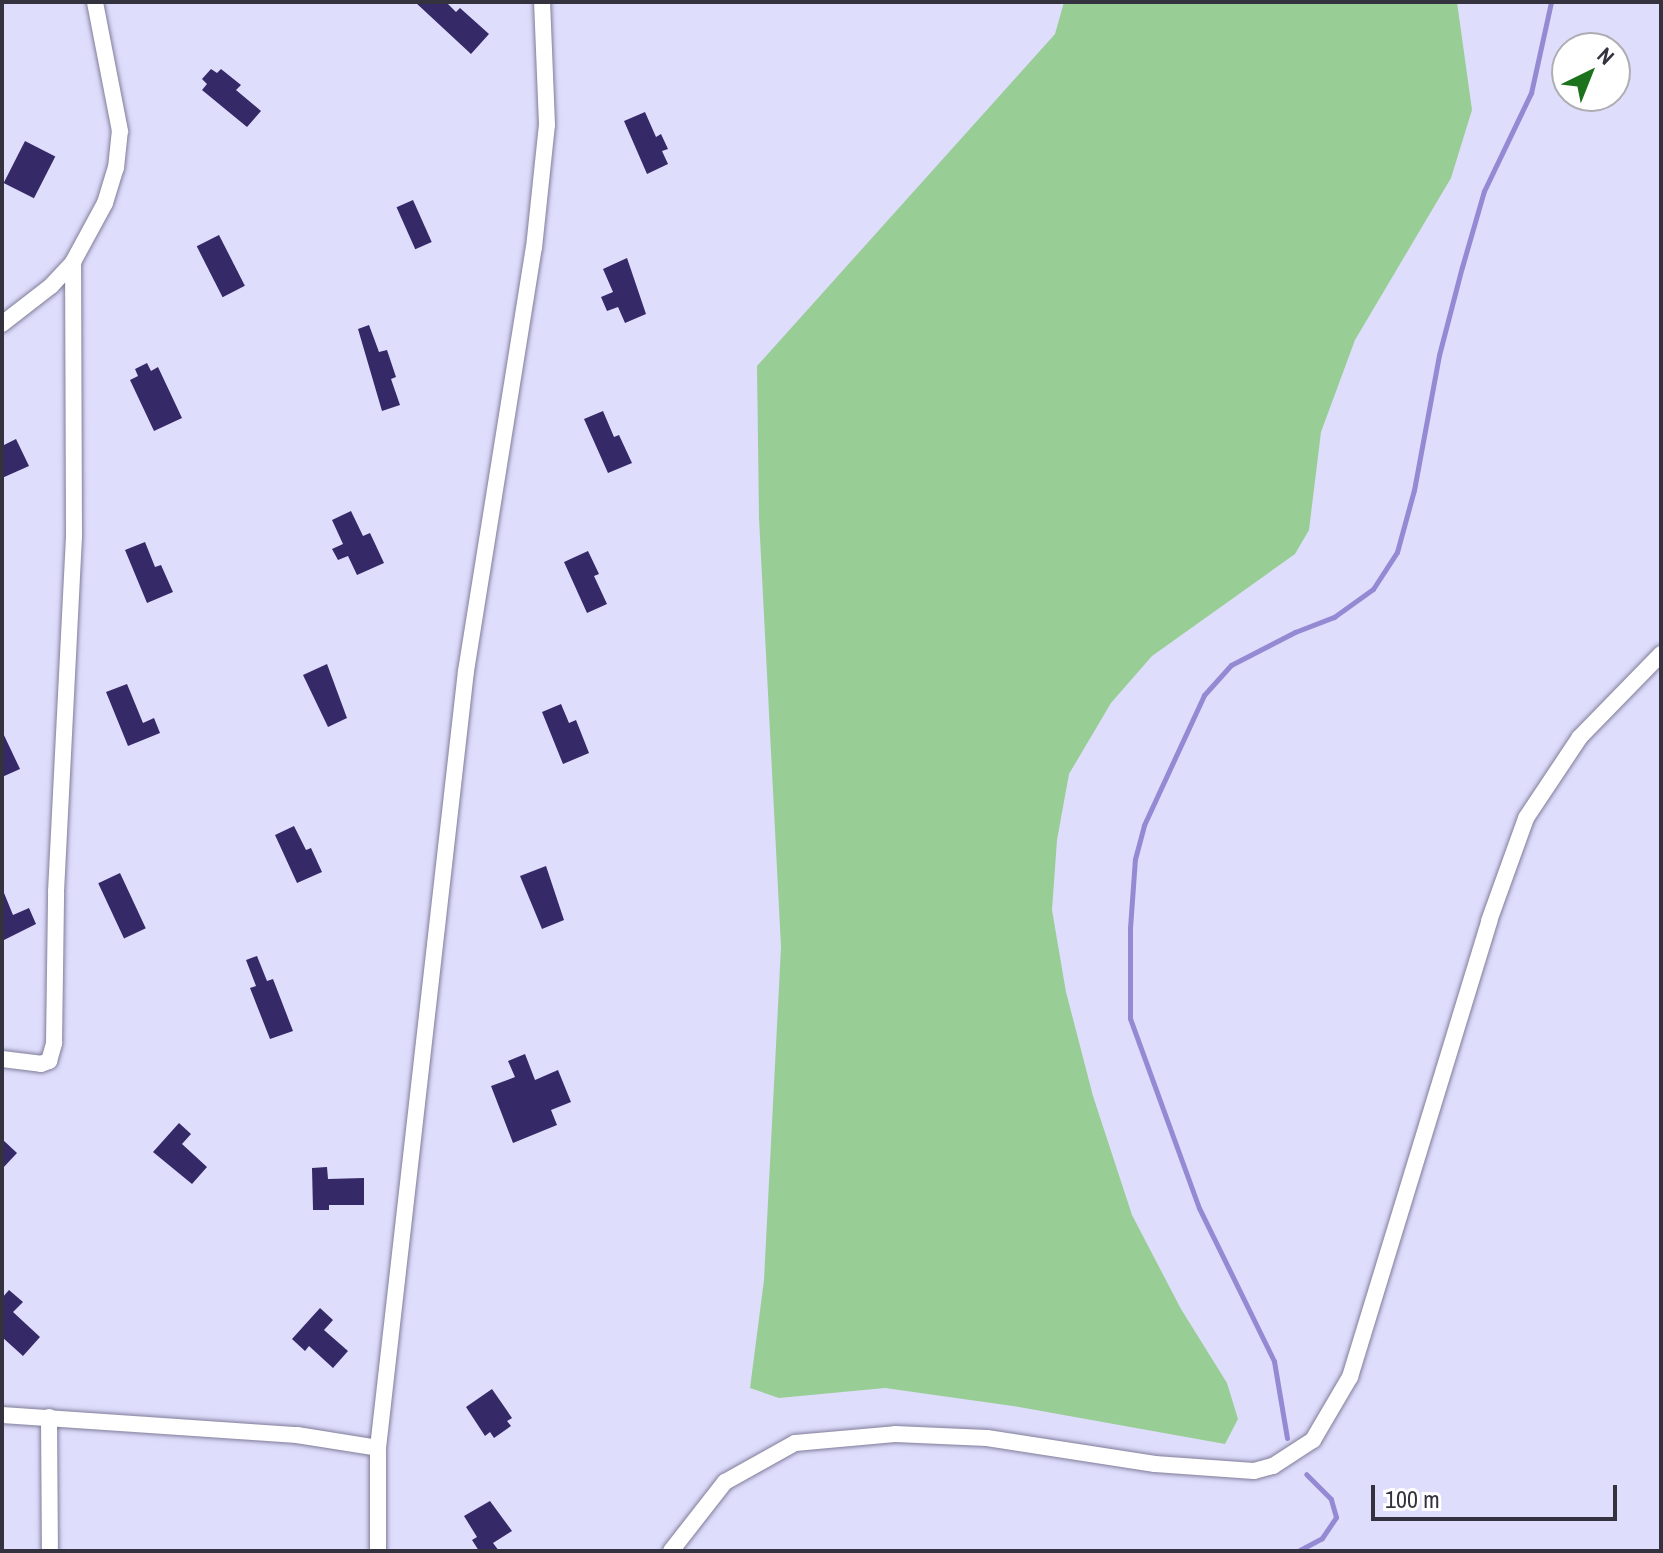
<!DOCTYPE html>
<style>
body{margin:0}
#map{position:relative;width:1663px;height:1553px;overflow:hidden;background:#dfddfc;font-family:"Archivo Narrow",sans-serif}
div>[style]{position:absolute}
.green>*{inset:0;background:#99cd96}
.stream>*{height:5px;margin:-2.5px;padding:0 2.5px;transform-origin:2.5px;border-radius:2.5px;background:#948ad3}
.building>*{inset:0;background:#362968;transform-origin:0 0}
.roads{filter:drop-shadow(0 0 2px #7f7d99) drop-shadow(0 0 2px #7f7d99)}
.street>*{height:16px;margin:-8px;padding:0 8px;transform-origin:8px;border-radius:8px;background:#fff}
span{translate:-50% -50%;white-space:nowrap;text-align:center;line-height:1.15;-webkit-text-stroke:8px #fff;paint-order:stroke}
.frame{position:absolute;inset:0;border:4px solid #33323e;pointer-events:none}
.north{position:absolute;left:1551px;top:32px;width:80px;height:80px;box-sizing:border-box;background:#fff;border:2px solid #adadb2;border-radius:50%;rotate:43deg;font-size:22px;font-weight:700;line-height:32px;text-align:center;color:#33323e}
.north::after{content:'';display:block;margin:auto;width:28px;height:36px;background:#1c721d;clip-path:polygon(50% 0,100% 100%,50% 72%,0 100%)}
.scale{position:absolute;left:1371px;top:1485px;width:246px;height:36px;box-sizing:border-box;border:4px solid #33323e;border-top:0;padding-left:10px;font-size:24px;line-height:28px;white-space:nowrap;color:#33323e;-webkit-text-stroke:6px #fff;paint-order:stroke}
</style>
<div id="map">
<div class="green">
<div style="clip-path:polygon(1064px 2px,1457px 2px,1472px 110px,1451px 178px,1355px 340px,1321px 432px,1309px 530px,1295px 554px,1152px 656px,1111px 703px,1069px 774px,1057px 840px,1052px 910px,1066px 992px,1093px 1096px,1132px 1215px,1181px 1309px,1227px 1383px,1238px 1419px,1225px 1444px,1019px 1407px,885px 1388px,779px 1398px,750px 1388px,764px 1280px,781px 947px,759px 518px,757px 366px,1055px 34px)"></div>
</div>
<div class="stream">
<div style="left:1287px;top:1438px;width:78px;rotate:-99.6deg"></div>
<div style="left:1274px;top:1361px;width:170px;rotate:-116.1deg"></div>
<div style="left:1199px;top:1208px;width:202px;rotate:-110deg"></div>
<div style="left:1130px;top:1018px;width:90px;rotate:-90deg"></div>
<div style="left:1130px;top:928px;width:69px;rotate:-85.9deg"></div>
<div style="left:1135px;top:859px;width:35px;rotate:-75deg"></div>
<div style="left:1144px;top:825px;width:143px;rotate:-65.2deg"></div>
<div style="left:1204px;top:695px;width:40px;rotate:-48deg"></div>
<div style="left:1231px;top:665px;width:72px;rotate:-27.3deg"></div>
<div style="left:1295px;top:632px;width:42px;rotate:-21deg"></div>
<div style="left:1334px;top:617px;width:48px;rotate:-35.7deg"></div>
<div style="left:1373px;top:589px;width:44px;rotate:-57deg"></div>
<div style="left:1397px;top:552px;width:64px;rotate:-74.7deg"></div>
<div style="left:1414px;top:490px;width:137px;rotate:-79.5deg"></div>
<div style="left:1439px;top:355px;width:91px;rotate:-75.4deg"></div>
<div style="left:1462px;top:267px;width:79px;rotate:-73.9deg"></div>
<div style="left:1484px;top:191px;width:109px;rotate:-64.4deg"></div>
<div style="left:1531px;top:93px;width:93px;rotate:-77.6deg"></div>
<div style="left:1298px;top:1551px;width:27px;rotate:-28deg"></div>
<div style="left:1322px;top:1538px;width:25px;rotate:-56deg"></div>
<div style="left:1336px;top:1517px;width:19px;rotate:-106deg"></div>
<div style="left:1331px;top:1499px;width:35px;rotate:-135deg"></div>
</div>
<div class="building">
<div style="clip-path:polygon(415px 2px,446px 2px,456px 12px,460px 8px,489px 34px,471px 54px)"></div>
<div style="clip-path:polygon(211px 69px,217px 73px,221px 69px,241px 85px,236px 90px,261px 111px,247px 127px,202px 90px,207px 84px,202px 79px)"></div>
<div style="clip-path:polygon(645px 112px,656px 137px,661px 134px,668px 149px,662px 151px,668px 164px,647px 174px,624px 121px)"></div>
<div style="left:25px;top:141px;width:34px;height:47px;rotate:27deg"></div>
<div style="left:413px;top:200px;width:46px;height:18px;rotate:66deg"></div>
<div style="left:219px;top:235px;width:57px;height:25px;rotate:63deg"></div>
<div style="clip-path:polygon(627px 258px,646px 314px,625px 323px,618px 307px,607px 311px,601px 297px,613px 292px,603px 269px)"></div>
<div style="clip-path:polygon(369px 325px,379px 352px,387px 350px,396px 377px,391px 379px,400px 405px,382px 411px,358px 329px)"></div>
<div style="clip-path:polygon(147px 363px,151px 371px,158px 367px,182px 418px,154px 431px,130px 380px,138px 376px,135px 369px)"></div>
<div style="clip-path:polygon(603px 411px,614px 437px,619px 435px,632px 463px,608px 473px,584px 419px)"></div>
<div style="clip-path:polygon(16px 439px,29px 466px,2px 478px,2px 446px)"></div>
<div style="clip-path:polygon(351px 511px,363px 536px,370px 533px,384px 563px,357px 575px,348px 556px,338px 560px,332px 549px,343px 544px,332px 520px)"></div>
<div style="clip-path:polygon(145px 542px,155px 567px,161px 565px,173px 592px,147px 603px,125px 550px)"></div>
<div style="clip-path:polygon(588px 551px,599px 574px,594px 576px,607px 604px,587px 613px,564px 562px)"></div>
<div style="clip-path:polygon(327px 664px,347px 718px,328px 727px,303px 675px)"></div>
<div style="clip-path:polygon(127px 684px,143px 723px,154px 718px,160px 733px,128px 746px,106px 692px)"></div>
<div style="clip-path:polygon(561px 704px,569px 723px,576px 720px,589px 753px,563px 764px,542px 712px)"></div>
<div style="clip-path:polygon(2px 731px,20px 769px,2px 777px)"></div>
<div style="clip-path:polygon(294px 826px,306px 850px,311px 848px,322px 872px,297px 883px,275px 835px)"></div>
<div style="clip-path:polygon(546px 866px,564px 920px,542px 929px,520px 876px)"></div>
<div style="left:120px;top:873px;width:61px;height:24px;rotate:65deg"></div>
<div style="clip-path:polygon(2px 888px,13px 915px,29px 908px,36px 924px,2px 941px)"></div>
<div style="clip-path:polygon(257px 956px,267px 981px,273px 979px,293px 1031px,270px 1039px,250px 988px,256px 986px,246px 960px)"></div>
<div style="clip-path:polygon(525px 1054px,535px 1080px,558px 1070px,571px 1102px,551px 1110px,557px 1125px,513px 1143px,491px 1086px,515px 1077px,508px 1061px)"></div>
<div style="clip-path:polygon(179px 1123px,191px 1134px,182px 1144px,207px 1167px,192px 1184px,153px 1152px)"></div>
<div style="clip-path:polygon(2px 1139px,17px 1153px,2px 1169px)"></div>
<div style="clip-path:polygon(327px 1167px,328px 1179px,364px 1178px,364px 1205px,329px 1205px,329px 1210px,313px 1210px,312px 1168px)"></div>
<div style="clip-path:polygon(9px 1290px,23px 1302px,13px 1312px,40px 1337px,23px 1356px,2px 1337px,2px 1298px)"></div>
<div style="clip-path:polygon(320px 1308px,333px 1320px,324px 1330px,348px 1351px,333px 1368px,309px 1346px,305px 1351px,292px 1339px)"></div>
<div style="clip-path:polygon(492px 1389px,512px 1418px,507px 1421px,511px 1426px,494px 1438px,490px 1432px,485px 1436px,466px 1407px)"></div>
<div style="clip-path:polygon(490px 1501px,512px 1531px,493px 1543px,499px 1551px,479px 1551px,472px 1540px,477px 1537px,464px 1516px)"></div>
</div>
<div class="roads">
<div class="street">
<div style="left:2px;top:324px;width:62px;rotate:-37.8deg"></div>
<div style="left:51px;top:286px;width:33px;rotate:-47deg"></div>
<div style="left:73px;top:262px;width:67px;rotate:-61.5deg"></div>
<div style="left:105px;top:203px;width:37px;rotate:-73deg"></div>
<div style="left:116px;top:168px;width:37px;rotate:-84deg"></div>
<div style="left:120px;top:131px;width:131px;rotate:-101deg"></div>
<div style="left:2px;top:1059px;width:39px;rotate:7deg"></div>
<div style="left:41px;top:1064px;width:9px;rotate:-21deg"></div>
<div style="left:49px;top:1061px;width:19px;rotate:-74deg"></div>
<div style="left:54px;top:1043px;width:151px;rotate:-89.2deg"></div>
<div style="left:56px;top:892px;width:357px;rotate:-87.1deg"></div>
<div style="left:74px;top:535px;width:273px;rotate:-90.2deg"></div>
<div style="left:2px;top:1415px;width:296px;rotate:3.9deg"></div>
<div style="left:297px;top:1435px;width:82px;rotate:9.1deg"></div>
<div style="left:49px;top:1417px;width:134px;rotate:89.6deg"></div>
<div style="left:378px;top:1551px;width:103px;rotate:-90deg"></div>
<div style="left:378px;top:1448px;width:782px;rotate:-83.54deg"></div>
<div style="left:466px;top:671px;width:428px;rotate:-80.9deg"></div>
<div style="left:534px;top:248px;width:124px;rotate:-84deg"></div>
<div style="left:547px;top:125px;width:123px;rotate:-92.3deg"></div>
<div style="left:671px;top:1551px;width:88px;rotate:-52deg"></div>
<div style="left:725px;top:1482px;width:80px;rotate:-29.1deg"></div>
<div style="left:795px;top:1443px;width:100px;rotate:-5.1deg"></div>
<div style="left:895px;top:1434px;width:92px;rotate:2.5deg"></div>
<div style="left:987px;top:1438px;width:170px;rotate:8.8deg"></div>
<div style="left:1155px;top:1464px;width:99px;rotate:4deg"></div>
<div style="left:1254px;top:1471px;width:20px;rotate:-15deg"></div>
<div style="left:1273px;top:1466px;width:48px;rotate:-33deg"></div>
<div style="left:1313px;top:1440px;width:73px;rotate:-59.6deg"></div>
<div style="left:1350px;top:1377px;width:477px;rotate:-73deg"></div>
<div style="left:1489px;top:921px;width:109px;rotate:-70.2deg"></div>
<div style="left:1526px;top:818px;width:97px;rotate:-56.3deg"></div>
<div style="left:1580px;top:737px;width:116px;rotate:-45.7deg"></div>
</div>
</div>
<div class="frame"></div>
<div class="north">N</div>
<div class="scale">100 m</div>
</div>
